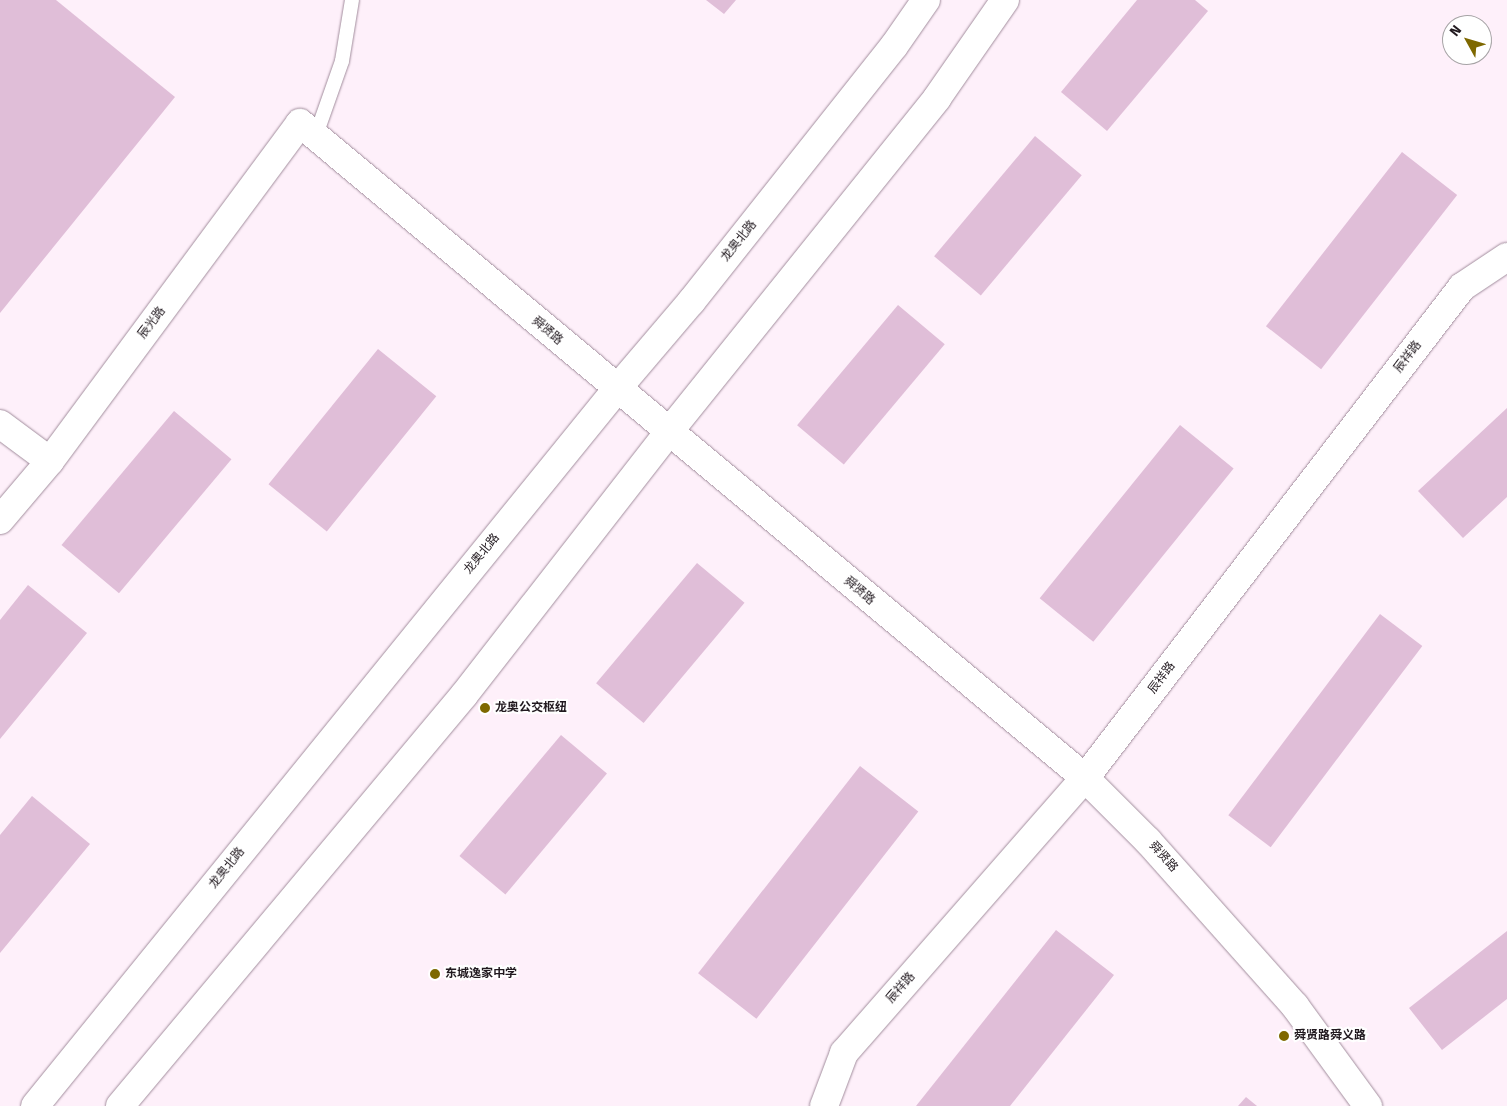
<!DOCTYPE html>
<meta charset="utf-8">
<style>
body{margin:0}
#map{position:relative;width:1507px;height:1106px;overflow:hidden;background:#fef0fa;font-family:"Fira Sans","Noto Sans SC",sans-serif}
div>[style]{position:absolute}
.building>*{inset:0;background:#e0bed8;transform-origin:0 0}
.roads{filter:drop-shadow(0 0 1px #a28d9d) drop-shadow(0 0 1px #a28d9d)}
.service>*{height:14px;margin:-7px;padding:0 7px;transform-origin:7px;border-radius:7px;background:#fff}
.minor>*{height:28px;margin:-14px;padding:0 14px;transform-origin:14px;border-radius:14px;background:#fff}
.tertiary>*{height:28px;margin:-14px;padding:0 14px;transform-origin:14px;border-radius:14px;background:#fff}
.primary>*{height:28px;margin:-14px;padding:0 14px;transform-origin:14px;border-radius:14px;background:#fff}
.dots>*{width:14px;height:14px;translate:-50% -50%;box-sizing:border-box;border:2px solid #fff;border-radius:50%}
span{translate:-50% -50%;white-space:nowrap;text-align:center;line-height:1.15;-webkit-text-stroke:4px #fff;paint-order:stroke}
.street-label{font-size:12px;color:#21191f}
.poi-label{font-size:12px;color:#21191f;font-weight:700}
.left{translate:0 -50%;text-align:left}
.north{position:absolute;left:1442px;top:15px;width:50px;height:50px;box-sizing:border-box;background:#fff;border:1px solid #a6a3a5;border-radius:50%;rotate:309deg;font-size:14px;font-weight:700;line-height:20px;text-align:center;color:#21191f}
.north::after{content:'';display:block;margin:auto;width:18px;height:22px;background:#7e6800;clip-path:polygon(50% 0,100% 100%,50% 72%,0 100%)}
</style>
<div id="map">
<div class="building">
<div style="clip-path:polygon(0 0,56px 0,175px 97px,0 313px)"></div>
<div style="clip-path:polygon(706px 0,736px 0,724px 14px)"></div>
<div style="clip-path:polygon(1137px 0,1195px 0,1208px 11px,1107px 131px,1061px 92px)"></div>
<div style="left:1035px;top:136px;width:61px;height:157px;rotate:40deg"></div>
<div style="left:1402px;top:152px;width:70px;height:221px;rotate:38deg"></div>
<div style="left:898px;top:305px;width:61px;height:157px;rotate:40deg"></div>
<div style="left:378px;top:349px;width:75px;height:174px;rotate:39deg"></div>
<div style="clip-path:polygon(1507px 408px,1507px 497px,1463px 538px,1418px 491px)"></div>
<div style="left:174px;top:411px;width:75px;height:175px;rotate:40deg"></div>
<div style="left:1180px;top:425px;width:69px;height:223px;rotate:39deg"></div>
<div style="left:697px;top:563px;width:62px;height:157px;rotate:40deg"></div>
<div style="clip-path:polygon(28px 585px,87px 633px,0 739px,0 620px)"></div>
<div style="left:1380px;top:614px;width:53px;height:252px;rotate:37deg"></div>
<div style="left:561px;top:735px;width:60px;height:158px;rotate:40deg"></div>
<div style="left:860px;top:766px;width:74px;height:263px;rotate:38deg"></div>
<div style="clip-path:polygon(32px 796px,90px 844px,0 953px,0 835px)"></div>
<div style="clip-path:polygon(1056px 930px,1114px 975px,1010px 1106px,916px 1106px)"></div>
<div style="clip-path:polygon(1507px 931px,1507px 999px,1442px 1050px,1409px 1008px)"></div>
<div style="clip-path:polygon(1246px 1097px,1257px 1106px,1238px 1106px)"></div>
</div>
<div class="roads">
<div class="service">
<div style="left:316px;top:135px;width:78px;rotate:-70.6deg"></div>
<div style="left:342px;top:61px;width:62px;rotate:-80.7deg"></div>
</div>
<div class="minor">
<div style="left:824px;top:1106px;width:57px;rotate:-69.3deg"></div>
<div style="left:844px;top:1053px;width:366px;rotate:-48.8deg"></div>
<div style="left:1085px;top:778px;width:619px;rotate:-52.48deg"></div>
<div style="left:1462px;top:287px;width:54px;rotate:-33.7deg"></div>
</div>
<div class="tertiary">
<div style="left:0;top:424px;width:62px;rotate:36.5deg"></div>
<div style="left:0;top:520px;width:77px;rotate:-49.7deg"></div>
<div style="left:50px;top:461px;width:420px;rotate:-53.5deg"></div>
<div style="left:300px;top:123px;width:1022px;rotate:39.84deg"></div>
<div style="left:1085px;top:778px;width:89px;rotate:45deg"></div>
<div style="left:1148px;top:841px;width:221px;rotate:48.3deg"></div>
<div style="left:1295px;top:1006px;width:124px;rotate:53.9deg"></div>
</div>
<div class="primary">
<div style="left:35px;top:1106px;width:922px;rotate:-50.94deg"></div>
<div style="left:616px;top:390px;width:116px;rotate:-49.6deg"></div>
<div style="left:691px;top:302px;width:327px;rotate:-51.6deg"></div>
<div style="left:894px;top:46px;width:56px;rotate:-55.2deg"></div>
<div style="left:120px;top:1106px;width:536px;rotate:-50.07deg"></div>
<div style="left:464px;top:695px;width:332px;rotate:-52.1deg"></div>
<div style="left:668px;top:433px;width:430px;rotate:-51.2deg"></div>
<div style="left:937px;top:98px;width:119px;rotate:-55.2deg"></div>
</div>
</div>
<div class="dots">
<div style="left:485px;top:708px;background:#7e6800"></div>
<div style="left:435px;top:974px;background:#7e6800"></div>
<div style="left:1284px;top:1036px;background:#7e6800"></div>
</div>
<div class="street-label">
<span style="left:739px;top:241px;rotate:-51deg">龙奥北路</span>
<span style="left:152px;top:323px;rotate:-53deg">辰光路</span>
<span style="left:547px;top:331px;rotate:40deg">舜贤路</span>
<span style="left:1408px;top:357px;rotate:-53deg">辰祥路</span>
<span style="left:482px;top:554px;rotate:-51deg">龙奥北路</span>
<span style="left:859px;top:591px;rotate:40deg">舜贤路</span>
<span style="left:1162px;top:678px;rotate:-53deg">辰祥路</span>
<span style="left:1163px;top:857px;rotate:48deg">舜贤路</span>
<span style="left:227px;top:868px;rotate:-51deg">龙奥北路</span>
<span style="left:901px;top:988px;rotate:-49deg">辰祥路</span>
</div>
<div class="poi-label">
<span class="left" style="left:495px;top:708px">龙奥公交枢纽</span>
<span class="left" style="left:445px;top:974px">东城逸家中学</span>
<span class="left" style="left:1294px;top:1036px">舜贤路舜义路</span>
</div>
<div class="north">N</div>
</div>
